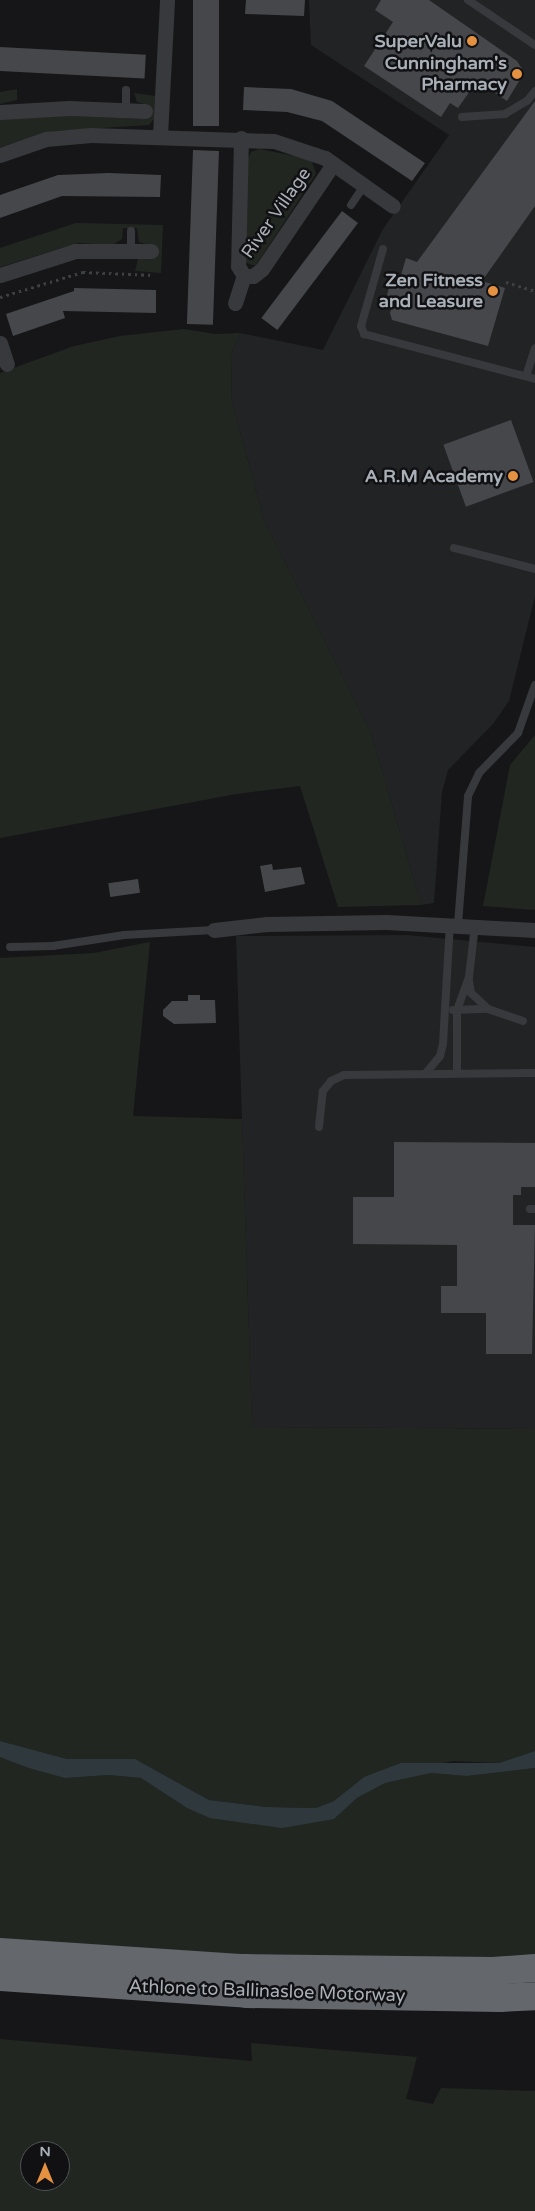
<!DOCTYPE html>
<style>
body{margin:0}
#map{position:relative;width:535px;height:2211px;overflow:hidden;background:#161618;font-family:"Varela Round",sans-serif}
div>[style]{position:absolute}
.built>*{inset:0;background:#222325}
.green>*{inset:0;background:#212720}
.water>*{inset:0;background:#2f393d}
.building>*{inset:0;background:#45474b;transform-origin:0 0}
.path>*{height:2.5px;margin-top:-1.25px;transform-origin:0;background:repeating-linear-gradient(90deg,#3d4043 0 2.5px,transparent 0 6.5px)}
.lane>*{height:8px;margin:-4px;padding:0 4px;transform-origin:4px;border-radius:4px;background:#37393c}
.street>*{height:15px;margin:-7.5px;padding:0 7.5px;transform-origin:7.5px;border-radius:7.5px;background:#37393c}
.highway>*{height:28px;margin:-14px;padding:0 14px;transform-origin:14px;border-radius:14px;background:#64686d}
.dots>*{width:14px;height:14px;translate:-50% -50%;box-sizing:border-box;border:2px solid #111113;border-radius:50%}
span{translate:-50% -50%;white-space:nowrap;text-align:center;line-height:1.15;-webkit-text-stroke:5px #111113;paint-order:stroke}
.poi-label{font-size:18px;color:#a9b0b7;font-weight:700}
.right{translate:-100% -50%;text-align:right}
.street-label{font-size:18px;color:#a9b0b7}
.north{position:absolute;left:20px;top:2141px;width:50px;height:50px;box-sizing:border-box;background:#111113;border:1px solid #4e5155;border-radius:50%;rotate:0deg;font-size:14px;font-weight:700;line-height:20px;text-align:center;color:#a9b0b7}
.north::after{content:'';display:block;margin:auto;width:18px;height:22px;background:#e49142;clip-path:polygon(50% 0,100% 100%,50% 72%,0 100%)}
</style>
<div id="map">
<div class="built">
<div style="clip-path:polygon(309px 0,535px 0,535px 596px,509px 701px,493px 724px,448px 770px,442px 792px,434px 903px,421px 905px,371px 733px,264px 521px,231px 398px,232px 352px,240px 333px,323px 350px,383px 229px,449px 135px,311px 45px)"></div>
<div style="clip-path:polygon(407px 935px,535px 947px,535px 1429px,252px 1427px,236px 936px)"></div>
</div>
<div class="green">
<div style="clip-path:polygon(17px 89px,17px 100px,0 104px,0 92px)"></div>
<div style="clip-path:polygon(134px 93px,155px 96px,154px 119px,149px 125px,55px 131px,0 147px,0 118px,47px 115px,147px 119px,148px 105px,137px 102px)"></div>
<div style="clip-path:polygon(259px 149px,305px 158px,312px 162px,316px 174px,256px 265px,252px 265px,245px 262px,247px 161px,251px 152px)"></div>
<div style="clip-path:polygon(76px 223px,163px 225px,161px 273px,135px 271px,138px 259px,153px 259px,153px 246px,139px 242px,137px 228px,123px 228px,122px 239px,112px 245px,78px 243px,0 267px,0 248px)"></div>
<div style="clip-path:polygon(184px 329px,215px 334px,240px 333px,232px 352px,231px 398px,264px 521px,371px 733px,421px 905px,338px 907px,300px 786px,236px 794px,0 838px,0 373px,74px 346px,120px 336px)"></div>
<div style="clip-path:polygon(535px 735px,535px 910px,483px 906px,510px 765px)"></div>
<div style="clip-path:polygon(150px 942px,133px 1116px,242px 1119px,252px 1427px,535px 1429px,535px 1751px,499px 1763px,454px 1761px,364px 1777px,334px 1801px,316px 1808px,266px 1807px,209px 1800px,135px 1759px,67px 1759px,0 1741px,0 958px,94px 953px)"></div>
<div style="clip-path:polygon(0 1757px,65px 1778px,109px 1775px,141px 1778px,187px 1808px,334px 1819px,357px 1798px,385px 1783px,431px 1773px,468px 1776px,535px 1768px,535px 1958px,306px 1959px,0 1940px)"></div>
<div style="clip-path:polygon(evenodd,0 2039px,252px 2061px,251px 2043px,417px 2057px,406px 2099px,433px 2104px,441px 2088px,535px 2091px,535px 2211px,0 2211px,0 2039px,30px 2151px,60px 2151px,60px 2181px,30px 2181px,30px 2151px)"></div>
</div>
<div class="water">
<div style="clip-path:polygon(0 1741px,67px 1759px,135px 1759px,209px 1800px,266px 1807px,316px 1808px,334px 1801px,364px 1777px,401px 1763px,499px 1763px,535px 1751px,535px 1768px,467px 1776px,431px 1773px,385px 1783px,357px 1798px,334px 1819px,282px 1828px,210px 1818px,187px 1808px,141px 1778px,109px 1775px,65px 1778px,29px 1768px,0 1757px)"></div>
</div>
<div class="building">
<div style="left:193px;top:0;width:26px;height:126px"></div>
<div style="clip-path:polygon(246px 0,305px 0,304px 16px,245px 14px)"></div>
<div style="clip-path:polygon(381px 0,429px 0,517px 61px,522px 69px,521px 78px,507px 101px,477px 81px,458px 108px,450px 103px,441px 117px,364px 66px,393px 22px,375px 10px)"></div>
<div style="left:0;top:47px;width:146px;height:24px;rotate:3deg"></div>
<div style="clip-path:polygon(244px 87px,291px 89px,332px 101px,425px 163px,412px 181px,322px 121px,287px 112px,243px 110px)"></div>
<div style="clip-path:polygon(535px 101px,535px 206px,482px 281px,505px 288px,488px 346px,392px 320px,390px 313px,394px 300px,387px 295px,391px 279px,394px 280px,395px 274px,401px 275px,406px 258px,417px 262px)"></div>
<div style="left:193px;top:150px;width:26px;height:174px;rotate:2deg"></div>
<div style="clip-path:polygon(109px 173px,161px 175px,160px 197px,62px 196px,0 218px,0 195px,58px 175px)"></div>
<div style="left:342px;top:211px;width:20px;height:134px;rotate:37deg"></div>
<div style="clip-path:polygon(74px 288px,156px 290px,156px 313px,63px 311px,65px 318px,13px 336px,6px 314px,74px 291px)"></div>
<div style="left:511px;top:420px;width:66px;height:72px;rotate:70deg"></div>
<div style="clip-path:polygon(272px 864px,273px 870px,301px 867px,305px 884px,265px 892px,260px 866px)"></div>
<div style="left:138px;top:879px;width:14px;height:30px;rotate:82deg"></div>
<div style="clip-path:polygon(188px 995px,200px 995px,200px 1000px,215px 1000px,216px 1023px,174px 1024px,163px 1016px,163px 1010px,172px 1001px,188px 1001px)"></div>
<div style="clip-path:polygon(394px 1142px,535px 1143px,535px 1187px,521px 1187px,521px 1195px,513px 1195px,513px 1225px,535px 1225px,532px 1354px,486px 1354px,486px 1313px,441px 1313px,441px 1286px,457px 1286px,457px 1245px,353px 1244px,353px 1197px,394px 1197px)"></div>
</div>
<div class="path">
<div style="left:506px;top:282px;width:30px;rotate:17deg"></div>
<div style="left:0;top:297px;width:87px;rotate:-16.8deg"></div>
<div style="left:83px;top:272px;width:71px;rotate:2.4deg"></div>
</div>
<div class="lane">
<div style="left:468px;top:0;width:81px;rotate:33.9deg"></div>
<div style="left:126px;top:110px;width:20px;rotate:-90deg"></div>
<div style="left:462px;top:117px;width:43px;rotate:-4deg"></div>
<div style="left:505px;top:114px;width:26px;rotate:-31deg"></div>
<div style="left:527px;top:101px;width:13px;rotate:-51deg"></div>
<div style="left:351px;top:205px;width:23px;rotate:-56deg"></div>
<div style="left:383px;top:249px;width:80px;rotate:105.9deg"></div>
<div style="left:361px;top:326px;width:9px;rotate:69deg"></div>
<div style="left:364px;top:334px;width:177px;rotate:14.7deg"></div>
<div style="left:131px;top:251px;width:20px;rotate:-90deg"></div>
<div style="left:526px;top:376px;width:29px;rotate:-72deg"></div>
<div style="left:454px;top:548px;width:84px;rotate:14.5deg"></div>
<div style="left:458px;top:924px;width:128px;rotate:-85.5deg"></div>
<div style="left:468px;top:796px;width:25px;rotate:-64deg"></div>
<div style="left:479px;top:773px;width:56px;rotate:-45.7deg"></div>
<div style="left:518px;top:733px;width:51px;rotate:-70.5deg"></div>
<div style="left:10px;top:947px;width:43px;rotate:-1.3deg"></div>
<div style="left:53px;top:946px;width:72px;rotate:-8.8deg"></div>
<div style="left:124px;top:935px;width:90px;rotate:-3.2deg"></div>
<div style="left:469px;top:981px;width:12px;rotate:81deg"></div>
<div style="left:471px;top:993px;width:23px;rotate:43deg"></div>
<div style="left:453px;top:1010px;width:35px;rotate:-2deg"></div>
<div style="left:488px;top:1009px;width:37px;rotate:19deg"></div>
<div style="left:457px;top:1073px;width:63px;rotate:-90deg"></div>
<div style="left:457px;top:1010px;width:35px;rotate:-70deg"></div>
<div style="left:469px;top:977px;width:52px;rotate:-83.4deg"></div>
<div style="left:425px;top:1074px;width:23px;rotate:-50deg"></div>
<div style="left:440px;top:1056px;width:12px;rotate:-76deg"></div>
<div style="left:443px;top:1044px;width:120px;rotate:-86.7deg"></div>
<div style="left:319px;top:1127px;width:36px;rotate:-84deg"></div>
<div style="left:323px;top:1091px;width:13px;rotate:-51deg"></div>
<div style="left:331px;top:1081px;width:14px;rotate:-25deg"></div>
<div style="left:344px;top:1075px;width:191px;rotate:-0.6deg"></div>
<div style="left:530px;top:1209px;width:5px"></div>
</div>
<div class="street">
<div style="left:0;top:112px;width:69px;rotate:-3.3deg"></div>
<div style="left:69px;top:108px;width:76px;rotate:2.3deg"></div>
<div style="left:160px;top:135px;width:135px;rotate:-87deg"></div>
<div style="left:241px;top:138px;width:128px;rotate:91.3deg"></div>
<div style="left:238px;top:266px;width:12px;rotate:59deg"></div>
<div style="left:244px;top:276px;width:9px"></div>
<div style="left:253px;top:276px;width:11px;rotate:-38deg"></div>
<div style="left:262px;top:269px;width:127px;rotate:-55.9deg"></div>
<div style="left:0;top:155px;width:49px;rotate:-19.2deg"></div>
<div style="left:46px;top:139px;width:45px;rotate:-5.1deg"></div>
<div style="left:91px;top:135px;width:183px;rotate:1.9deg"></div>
<div style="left:274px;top:141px;width:54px;rotate:18.4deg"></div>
<div style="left:325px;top:158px;width:83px;rotate:35.2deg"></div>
<div style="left:0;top:275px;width:79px;rotate:-17.7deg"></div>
<div style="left:75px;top:251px;width:76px"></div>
<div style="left:235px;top:303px;width:28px;rotate:-72deg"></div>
<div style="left:0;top:343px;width:22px;rotate:72deg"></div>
<div style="left:214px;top:930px;width:53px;rotate:-6.5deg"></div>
<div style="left:267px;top:924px;width:119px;rotate:-1deg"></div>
<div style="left:386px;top:922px;width:149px;rotate:3.1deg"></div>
</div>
<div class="highway">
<div style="left:0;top:1952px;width:244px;rotate:3.8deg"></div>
<div style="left:243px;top:1968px;width:250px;rotate:0.7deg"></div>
<div style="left:493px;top:1971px;width:42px;rotate:-4.1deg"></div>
<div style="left:0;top:1977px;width:248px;rotate:3.9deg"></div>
<div style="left:247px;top:1994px;width:253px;rotate:0.9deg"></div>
<div style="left:500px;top:1998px;width:35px;rotate:-3deg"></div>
</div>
<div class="dots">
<div style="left:472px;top:41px;background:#e49142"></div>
<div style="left:517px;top:74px;background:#e49142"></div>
<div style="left:493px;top:291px;background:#e49142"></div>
<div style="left:513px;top:476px;background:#e49142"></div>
</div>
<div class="poi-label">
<span class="right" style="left:462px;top:41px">SuperValu</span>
<span class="right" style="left:507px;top:74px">Cunningham's<br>Pharmacy</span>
<span class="right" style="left:483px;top:291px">Zen Fitness<br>and Leasure</span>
<span class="right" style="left:503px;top:476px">A.R.M Academy</span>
</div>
<div class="street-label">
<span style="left:276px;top:213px;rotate:-55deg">River Village</span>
<span style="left:267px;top:1991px;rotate:2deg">Athlone to Ballinasloe Motorway</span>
</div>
<div class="north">N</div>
</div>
